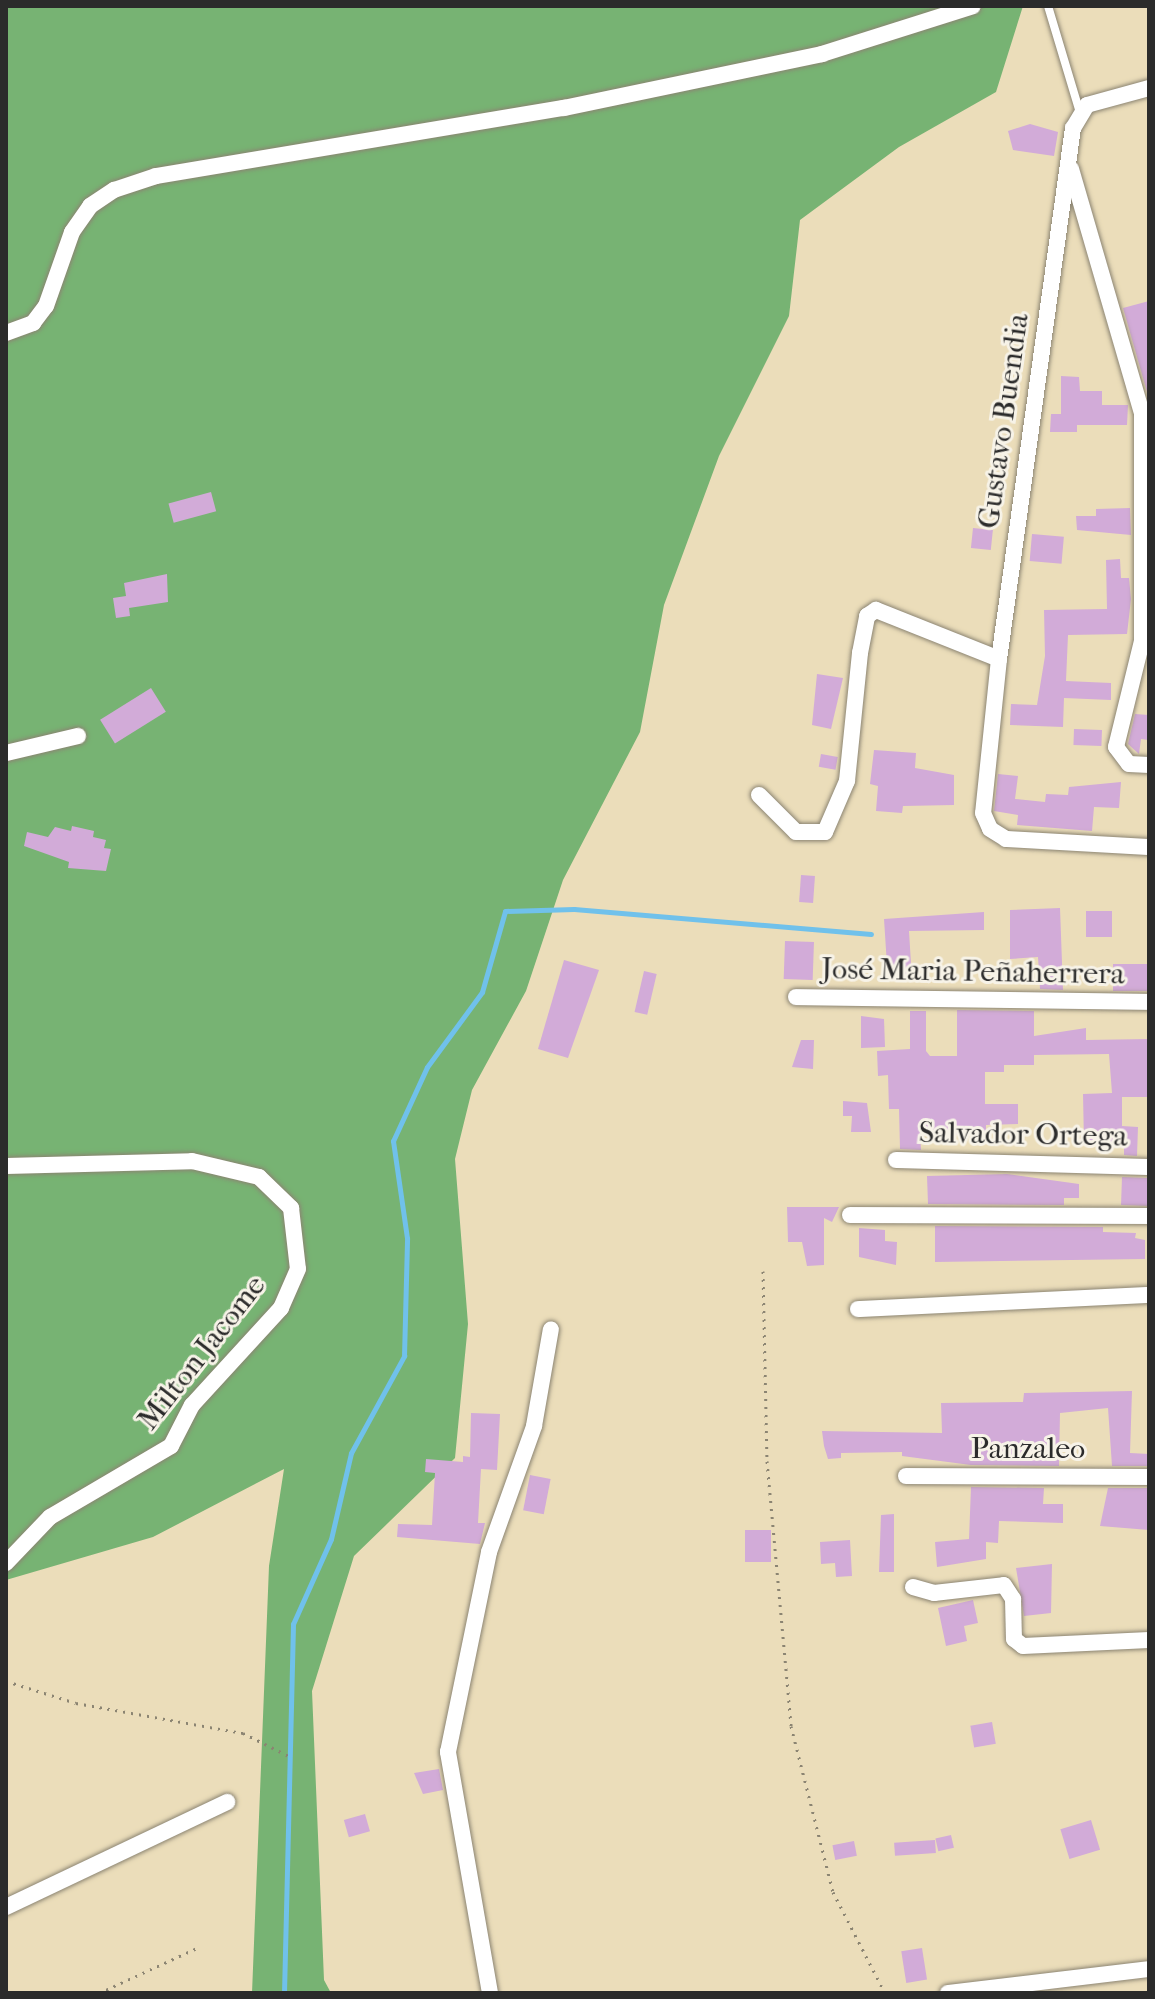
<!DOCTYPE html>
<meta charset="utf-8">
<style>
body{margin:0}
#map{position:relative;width:1155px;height:1999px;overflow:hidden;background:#ebddba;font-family:"IM FELL French Canon",serif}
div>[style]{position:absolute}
.forest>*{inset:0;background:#77b373}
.stream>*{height:5px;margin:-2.5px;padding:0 2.5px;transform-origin:2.5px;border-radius:2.5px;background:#70c1eb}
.building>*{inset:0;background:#d2abd8;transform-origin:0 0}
.path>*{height:3px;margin-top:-1.5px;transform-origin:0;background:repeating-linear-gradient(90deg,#8b8472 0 2px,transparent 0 8px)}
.roads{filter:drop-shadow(0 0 2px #8b8472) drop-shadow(0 0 2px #8b8472)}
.service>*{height:8px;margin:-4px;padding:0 4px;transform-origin:4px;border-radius:4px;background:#fff}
.minor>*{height:16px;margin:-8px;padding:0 8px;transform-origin:8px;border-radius:8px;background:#fff}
span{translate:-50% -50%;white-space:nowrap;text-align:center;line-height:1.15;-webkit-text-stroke:6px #f7f3e8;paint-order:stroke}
.street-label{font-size:30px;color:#2b2b2b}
.frame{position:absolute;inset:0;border:8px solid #2b2b2b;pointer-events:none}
</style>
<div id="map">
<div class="forest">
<div style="clip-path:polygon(6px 6px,1023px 6px,996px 92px,899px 147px,800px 220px,789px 316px,719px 456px,664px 605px,640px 732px,563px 880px,526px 991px,472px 1090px,455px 1159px,468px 1324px,455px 1458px,354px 1556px,312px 1691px,324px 1980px,331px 1993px,252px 1993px,269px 1566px,284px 1469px,153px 1537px,6px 1580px)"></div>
</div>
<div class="stream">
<div style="left:284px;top:1993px;width:369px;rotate:-88.6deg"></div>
<div style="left:293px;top:1624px;width:93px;rotate:-65.9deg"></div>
<div style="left:331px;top:1539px;width:88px;rotate:-76.9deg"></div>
<div style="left:351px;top:1453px;width:111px;rotate:-61.3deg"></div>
<div style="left:404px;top:1356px;width:118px;rotate:-88.5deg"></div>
<div style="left:407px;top:1238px;width:98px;rotate:-98.2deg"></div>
<div style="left:393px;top:1141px;width:81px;rotate:-65.3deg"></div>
<div style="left:427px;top:1067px;width:93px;rotate:-53.7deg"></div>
<div style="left:482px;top:992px;width:84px;rotate:-74.1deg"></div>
<div style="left:505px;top:911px;width:69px;rotate:-1.7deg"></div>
<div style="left:574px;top:909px;width:298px;rotate:4.8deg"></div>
</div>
<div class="building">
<div style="clip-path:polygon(1030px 124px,1058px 132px,1054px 156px,1013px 150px,1008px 131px)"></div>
<div style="clip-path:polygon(1149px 301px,1149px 399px,1123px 308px)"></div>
<div style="clip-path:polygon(1061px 376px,1079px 377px,1080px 391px,1102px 391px,1102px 405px,1128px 405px,1127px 425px,1077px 425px,1077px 432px,1050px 432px,1051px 414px,1061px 414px)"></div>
<div style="left:211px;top:492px;width:20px;height:44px;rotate:75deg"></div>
<div style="clip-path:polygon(1130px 508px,1131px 535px,1077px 530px,1076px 516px,1096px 516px,1096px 509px)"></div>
<div style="left:973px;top:528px;width:20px;height:20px;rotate:6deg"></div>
<div style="left:1032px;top:534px;width:32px;height:27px;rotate:5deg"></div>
<div style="clip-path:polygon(1120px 559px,1121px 578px,1129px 578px,1131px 599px,1127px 634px,1068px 635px,1066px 681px,1111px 683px,1111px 700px,1064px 698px,1063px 727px,1010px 725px,1011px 704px,1037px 705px,1045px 656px,1044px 610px,1107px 609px,1106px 560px)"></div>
<div style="clip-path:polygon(167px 574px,168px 602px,129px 608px,130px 616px,116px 618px,113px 598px,126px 596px,124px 583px)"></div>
<div style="clip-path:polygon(817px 674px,843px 678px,831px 729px,812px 725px)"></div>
<div style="left:151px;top:688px;width:28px;height:60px;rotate:58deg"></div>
<div style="clip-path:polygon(1135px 714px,1149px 715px,1148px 740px,1141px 739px,1139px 754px,1128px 744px)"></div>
<div style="left:1074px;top:729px;width:28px;height:16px;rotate:2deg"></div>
<div style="clip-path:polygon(874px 750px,916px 753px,915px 768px,954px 775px,954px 805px,903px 806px,902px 813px,876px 811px,878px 786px,870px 784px)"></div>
<div style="left:821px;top:754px;width:17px;height:13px;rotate:10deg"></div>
<div style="clip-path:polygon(998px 774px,1018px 776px,1015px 799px,1045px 802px,1046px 794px,1068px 795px,1069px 787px,1121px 782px,1119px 808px,1094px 807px,1092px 831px,1017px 825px,1018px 815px,994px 811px)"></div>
<div style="clip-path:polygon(72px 826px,94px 831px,93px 837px,106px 840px,104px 848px,111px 849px,106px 871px,68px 868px,69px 862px,24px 846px,27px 832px,48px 837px,55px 827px,71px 831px)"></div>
<div style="left:801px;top:875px;width:14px;height:27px;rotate:4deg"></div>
<div style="clip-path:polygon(1060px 908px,1063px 990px,1040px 989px,1038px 957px,1010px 959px,1010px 910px)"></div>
<div style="left:1086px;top:911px;width:26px;height:26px"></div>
<div style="clip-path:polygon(984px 912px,984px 930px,909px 931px,912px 980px,888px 981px,884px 919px)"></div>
<div style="left:785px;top:941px;width:29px;height:38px;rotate:2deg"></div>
<div style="clip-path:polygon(564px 960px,599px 970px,568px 1058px,538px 1049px)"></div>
<div style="left:1149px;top:964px;width:27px;height:36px;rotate:90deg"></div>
<div style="left:644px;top:971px;width:13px;height:42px;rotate:13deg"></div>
<div style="clip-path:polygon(957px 1010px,1034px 1011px,1034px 1036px,1086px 1028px,1086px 1040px,1149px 1039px,1149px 1097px,1122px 1097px,1122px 1126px,1138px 1127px,1137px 1156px,1124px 1155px,1124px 1144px,1084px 1143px,1083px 1094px,1112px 1093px,1109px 1054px,1034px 1055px,1034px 1065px,1004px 1065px,1004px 1072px,985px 1072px,985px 1104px,1018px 1104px,1018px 1124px,986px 1125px,986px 1135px,920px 1134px,921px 1150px,900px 1149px,899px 1109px,889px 1109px,888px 1075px,878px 1076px,877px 1051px,910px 1049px,910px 1011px,926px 1011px,926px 1051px,930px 1056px,957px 1056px)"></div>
<div style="clip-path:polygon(861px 1016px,884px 1019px,885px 1047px,861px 1048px)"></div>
<div style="clip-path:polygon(801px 1040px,814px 1040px,813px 1069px,792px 1067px)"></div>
<div style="clip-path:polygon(843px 1101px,867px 1103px,871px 1132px,851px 1132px,852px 1116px,843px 1116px)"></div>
<div style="clip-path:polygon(1007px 1174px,1079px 1184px,1079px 1198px,1064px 1198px,1064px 1205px,928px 1204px,927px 1176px)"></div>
<div style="left:1122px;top:1177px;width:27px;height:28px;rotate:2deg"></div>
<div style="clip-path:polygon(787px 1207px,839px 1207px,832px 1222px,824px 1218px,824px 1265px,807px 1266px,802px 1242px,788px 1242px)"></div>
<div style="clip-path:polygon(935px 1226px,1103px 1227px,1103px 1232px,1136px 1233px,1135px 1238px,1145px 1240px,1145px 1259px,935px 1262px)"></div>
<div style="clip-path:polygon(859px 1228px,885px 1230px,885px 1241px,897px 1242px,896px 1265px,859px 1257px)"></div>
<div style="clip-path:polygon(1132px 1391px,1130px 1453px,1149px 1454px,1149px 1466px,1112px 1466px,1108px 1408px,1060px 1413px,1059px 1466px,971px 1465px,902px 1456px,902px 1452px,841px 1453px,841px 1458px,828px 1459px,824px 1446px,822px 1431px,942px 1433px,941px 1403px,1023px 1402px,1024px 1393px)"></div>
<div style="clip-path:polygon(471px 1413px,500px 1414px,497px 1470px,481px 1469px,478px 1523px,485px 1523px,480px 1544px,397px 1537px,398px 1524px,432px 1525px,435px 1473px,425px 1472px,426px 1459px,463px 1462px,463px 1456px,470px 1457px)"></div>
<div style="left:530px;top:1475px;width:21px;height:36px;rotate:11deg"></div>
<div style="clip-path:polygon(971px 1487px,1044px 1488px,1043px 1504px,1063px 1504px,1063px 1523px,999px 1521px,998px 1543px,986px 1542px,986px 1559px,937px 1567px,935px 1542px,969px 1539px)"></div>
<div style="clip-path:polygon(1108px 1488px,1149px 1488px,1149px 1530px,1100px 1526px)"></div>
<div style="clip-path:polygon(894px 1514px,894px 1572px,879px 1572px,881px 1515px)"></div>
<div style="left:745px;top:1530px;width:26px;height:32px"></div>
<div style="clip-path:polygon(850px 1540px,852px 1576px,836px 1577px,835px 1563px,821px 1564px,820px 1542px)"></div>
<div style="clip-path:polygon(1052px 1564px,1051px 1613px,1024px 1616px,1016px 1568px)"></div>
<div style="clip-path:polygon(973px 1600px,978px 1623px,964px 1626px,967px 1641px,946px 1646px,938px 1608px)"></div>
<div style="left:992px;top:1722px;width:22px;height:22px;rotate:80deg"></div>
<div style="clip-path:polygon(439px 1769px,443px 1790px,423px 1794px,414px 1773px)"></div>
<div style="left:365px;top:1814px;width:18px;height:22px;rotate:74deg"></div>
<div style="left:1091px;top:1820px;width:31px;height:32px;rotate:73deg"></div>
<div style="left:951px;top:1835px;width:13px;height:16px;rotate:77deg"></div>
<div style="left:935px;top:1840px;width:13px;height:41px;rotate:86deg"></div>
<div style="left:854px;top:1841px;width:15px;height:22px;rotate:79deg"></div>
<div style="left:922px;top:1948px;width:32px;height:21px;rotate:81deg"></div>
</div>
<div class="path">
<div style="left:763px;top:1271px;width:190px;rotate:88.8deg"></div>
<div style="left:767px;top:1461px;width:266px;rotate:84.8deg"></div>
<div style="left:791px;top:1726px;width:171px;rotate:75.8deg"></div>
<div style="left:833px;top:1892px;width:114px;rotate:62.8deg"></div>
<div style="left:6px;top:1681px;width:73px;rotate:17.4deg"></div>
<div style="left:76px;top:1703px;width:170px;rotate:10.2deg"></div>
<div style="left:243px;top:1733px;width:51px;rotate:26.6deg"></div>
<div style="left:99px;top:1993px;width:110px;rotate:-24.7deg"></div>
</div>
<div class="roads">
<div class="service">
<div style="left:1048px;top:6px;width:112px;rotate:73.3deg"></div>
</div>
<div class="minor">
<div style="left:1149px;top:88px;width:64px;rotate:164.7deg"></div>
<div style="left:1087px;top:105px;width:27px;rotate:121deg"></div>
<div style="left:1073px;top:128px;width:536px;rotate:97.93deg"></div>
<div style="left:999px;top:659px;width:155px;rotate:95.9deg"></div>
<div style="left:983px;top:813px;width:17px;rotate:66deg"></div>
<div style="left:990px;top:829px;width:19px;rotate:32deg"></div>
<div style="left:1006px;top:839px;width:143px;rotate:3.2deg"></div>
<div style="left:1071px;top:169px;width:255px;rotate:73.8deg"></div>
<div style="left:1142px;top:414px;width:227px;rotate:90deg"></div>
<div style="left:1142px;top:641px;width:109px;rotate:103.8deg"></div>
<div style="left:1116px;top:747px;width:21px;rotate:53deg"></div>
<div style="left:1129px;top:764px;width:20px;rotate:3deg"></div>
<div style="left:6px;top:333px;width:29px;rotate:-20deg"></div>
<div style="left:33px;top:323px;width:21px;rotate:-53deg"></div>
<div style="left:46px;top:306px;width:78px;rotate:-70.6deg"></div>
<div style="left:72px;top:232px;width:32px;rotate:-55deg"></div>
<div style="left:90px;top:206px;width:29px;rotate:-34deg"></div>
<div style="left:114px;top:190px;width:44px;rotate:-18.4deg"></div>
<div style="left:156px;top:176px;width:414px;rotate:-9.5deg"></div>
<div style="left:564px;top:108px;width:264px;rotate:-11.8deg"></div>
<div style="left:822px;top:54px;width:158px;rotate:-17.6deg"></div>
<div style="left:6px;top:753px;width:74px;rotate:-13.3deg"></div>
<div style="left:759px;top:795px;width:52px;rotate:45deg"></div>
<div style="left:796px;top:832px;width:29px"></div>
<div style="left:825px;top:832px;width:56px;rotate:-66.7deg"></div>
<div style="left:847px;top:781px;width:129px;rotate:-84.2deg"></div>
<div style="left:860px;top:653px;width:38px;rotate:-79deg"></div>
<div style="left:867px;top:616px;width:11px;rotate:-34deg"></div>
<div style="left:876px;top:610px;width:132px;rotate:21.7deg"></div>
<div style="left:796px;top:997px;width:353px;rotate:0.8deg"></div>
<div style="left:896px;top:1160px;width:253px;rotate:1.6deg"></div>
<div style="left:6px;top:1166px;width:186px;rotate:-1.5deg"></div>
<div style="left:192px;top:1161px;width:69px;rotate:13.4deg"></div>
<div style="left:259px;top:1177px;width:45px;rotate:44.1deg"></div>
<div style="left:291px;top:1208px;width:61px;rotate:83.5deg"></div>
<div style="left:298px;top:1269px;width:43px;rotate:113.6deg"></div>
<div style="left:281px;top:1308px;width:132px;rotate:132.5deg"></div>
<div style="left:192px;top:1405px;width:46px;rotate:117.1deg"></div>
<div style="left:171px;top:1446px;width:140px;rotate:149.6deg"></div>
<div style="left:50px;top:1517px;width:64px;rotate:133.7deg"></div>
<div style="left:850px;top:1215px;width:299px;rotate:0.2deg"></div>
<div style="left:858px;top:1309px;width:291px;rotate:-2.8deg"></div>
<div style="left:906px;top:1476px;width:243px;rotate:0.2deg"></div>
<div style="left:913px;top:1587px;width:22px;rotate:16deg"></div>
<div style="left:934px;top:1593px;width:70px;rotate:-6.5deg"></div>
<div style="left:1004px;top:1585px;width:17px;rotate:57deg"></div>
<div style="left:1013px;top:1599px;width:40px;rotate:88.6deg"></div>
<div style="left:1014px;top:1639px;width:11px;rotate:38deg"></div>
<div style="left:1023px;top:1646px;width:126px;rotate:-2.7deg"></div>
<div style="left:6px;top:1907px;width:245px;rotate:-25.4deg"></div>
<div style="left:490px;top:1993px;width:245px;rotate:-99.9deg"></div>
<div style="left:448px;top:1752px;width:204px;rotate:-78.4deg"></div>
<div style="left:489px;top:1552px;width:134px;rotate:-70.3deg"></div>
<div style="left:534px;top:1426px;width:98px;rotate:-80.1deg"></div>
<div style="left:948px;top:1993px;width:202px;rotate:-6.8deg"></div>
</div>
</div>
<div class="street-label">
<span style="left:1004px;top:421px;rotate:-82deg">Gustavo Buendia</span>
<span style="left:973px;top:972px;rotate:1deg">José Maria Peñaherrera</span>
<span style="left:1023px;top:1135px;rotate:1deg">Salvador Ortega</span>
<span style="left:202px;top:1353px;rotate:-52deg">Milton Jacome</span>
<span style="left:1028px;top:1449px">Panzaleo</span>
</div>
<div class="frame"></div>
</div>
